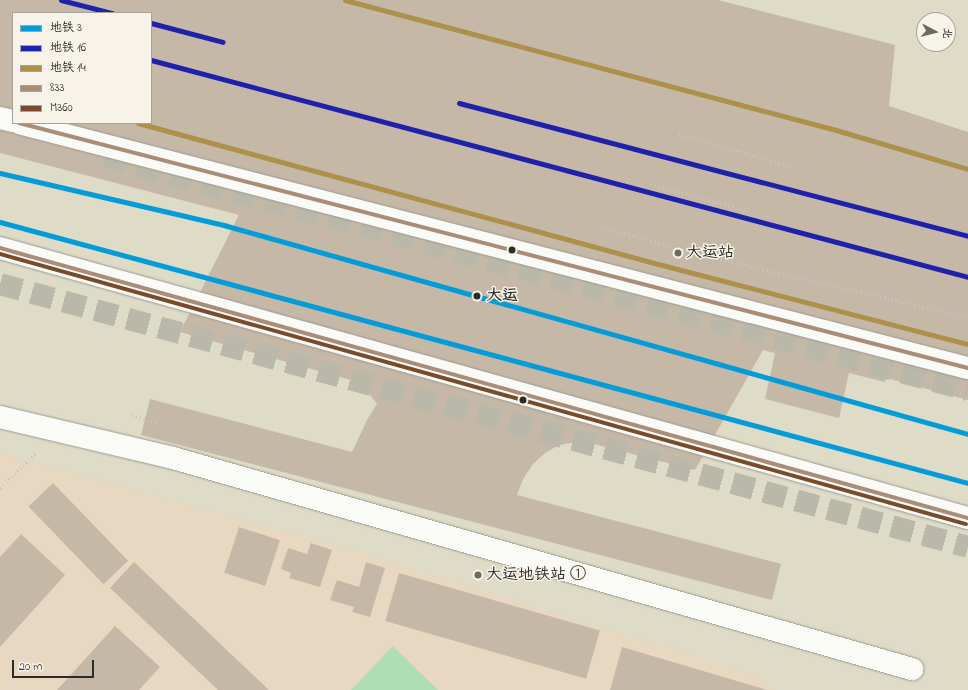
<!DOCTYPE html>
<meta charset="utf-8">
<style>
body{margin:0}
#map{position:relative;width:968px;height:690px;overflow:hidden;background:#dedbc7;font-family:"Indie Flower","LXGW WenKai TC",sans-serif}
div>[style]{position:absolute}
.built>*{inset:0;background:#e8d8c1}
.green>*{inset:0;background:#b0deb4}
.building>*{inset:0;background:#c6b8a7;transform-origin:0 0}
.highway-tunnel>*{height:22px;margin-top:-11px;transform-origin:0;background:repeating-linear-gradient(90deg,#bab8a8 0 22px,transparent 0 33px)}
.path>*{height:2.5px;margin-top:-1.25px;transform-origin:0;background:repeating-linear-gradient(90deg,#c7c7c2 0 1px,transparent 0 4px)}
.roads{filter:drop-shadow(0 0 1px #9d9b90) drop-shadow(0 0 1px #9d9b90)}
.minor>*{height:22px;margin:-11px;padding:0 11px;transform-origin:11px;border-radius:11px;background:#fafaf7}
.major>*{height:22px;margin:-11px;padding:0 11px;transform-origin:11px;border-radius:11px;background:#fafaf7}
.bus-1>*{height:4px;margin:-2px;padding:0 2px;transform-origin:2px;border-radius:2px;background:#aa8c77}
.bus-2>*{height:4px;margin:-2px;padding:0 2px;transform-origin:2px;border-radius:2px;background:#7a4b2a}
.metro-1>*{height:5px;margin:-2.5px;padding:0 2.5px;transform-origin:2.5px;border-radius:2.5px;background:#029cd8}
.metro-2>*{height:5px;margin:-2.5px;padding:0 2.5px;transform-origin:2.5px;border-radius:2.5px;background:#1e22aa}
.metro-3>*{height:5px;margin:-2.5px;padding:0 2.5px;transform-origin:2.5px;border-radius:2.5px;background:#ac904b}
.dots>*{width:11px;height:11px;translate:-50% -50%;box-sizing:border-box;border:2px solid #f7f3e8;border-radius:50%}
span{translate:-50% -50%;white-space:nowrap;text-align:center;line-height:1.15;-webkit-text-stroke:3px #f7f3e8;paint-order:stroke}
.poi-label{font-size:16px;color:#2b2b2b}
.left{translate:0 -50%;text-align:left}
.stop-label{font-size:16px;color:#2b2b2b;font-weight:700}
.legend{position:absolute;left:12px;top:12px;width:140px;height:112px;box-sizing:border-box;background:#f7f3e8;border:1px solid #a5a39c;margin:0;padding:5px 7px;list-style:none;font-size:12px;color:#2b2b2b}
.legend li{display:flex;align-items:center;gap:8px;height:20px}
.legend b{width:20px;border:1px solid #a5a39c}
.north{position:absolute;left:916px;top:12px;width:40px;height:40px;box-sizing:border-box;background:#f7f3e8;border:1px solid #a5a39c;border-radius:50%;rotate:97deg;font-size:11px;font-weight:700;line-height:16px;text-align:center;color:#2b2b2b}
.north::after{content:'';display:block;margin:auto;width:14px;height:18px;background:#6a6962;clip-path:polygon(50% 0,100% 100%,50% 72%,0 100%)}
.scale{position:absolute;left:12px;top:660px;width:82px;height:18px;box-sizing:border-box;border:2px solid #2b2b2b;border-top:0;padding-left:5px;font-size:12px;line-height:14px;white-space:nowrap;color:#2b2b2b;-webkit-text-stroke:3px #f7f3e8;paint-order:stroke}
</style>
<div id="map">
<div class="built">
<div style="clip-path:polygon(0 453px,370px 555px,654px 644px,683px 650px,760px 677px,774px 690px,0 690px)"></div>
</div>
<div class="green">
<div style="clip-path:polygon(393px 646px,438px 690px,351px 690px)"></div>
</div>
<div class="building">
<div style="clip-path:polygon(evenodd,0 0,718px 0,895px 45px,889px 106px,968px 132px,968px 400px,886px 378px,885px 382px,849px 373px,839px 418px,765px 399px,775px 353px,763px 350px,695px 470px,582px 441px,559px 445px,545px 453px,533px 464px,523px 479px,517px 495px,781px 564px,772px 600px,141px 435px,150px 399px,352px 452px,368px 418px,377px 404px,361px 383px,180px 332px,239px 215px,0 153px,0 0,13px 13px,151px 13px,151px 123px,13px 123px,13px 13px)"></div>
<div style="left:53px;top:483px;width:108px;height:34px;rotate:46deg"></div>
<div style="left:239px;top:527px;width:43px;height:48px;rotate:18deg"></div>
<div style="clip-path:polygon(21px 534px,65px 575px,0 647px,0 557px)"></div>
<div style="clip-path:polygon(311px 543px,332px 550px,320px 587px,289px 578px,291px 573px,281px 569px,288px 548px,307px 554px)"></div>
<div style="clip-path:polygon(134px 562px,269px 690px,218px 690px,110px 588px)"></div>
<div style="clip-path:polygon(366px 562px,385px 568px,370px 617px,352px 612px,354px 607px,330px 600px,337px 580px,359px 587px)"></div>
<div style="left:399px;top:573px;width:209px;height:50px;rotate:16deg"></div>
<div style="clip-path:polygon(115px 626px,160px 667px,139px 690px,57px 690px)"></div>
<div style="clip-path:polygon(622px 647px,767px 690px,610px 690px)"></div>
</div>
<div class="highway-tunnel">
<div style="left:106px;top:157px;width:893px;rotate:15.13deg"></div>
<div style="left:0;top:284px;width:1003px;rotate:15.2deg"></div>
</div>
<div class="path">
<div style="left:679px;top:134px;width:120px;rotate:16deg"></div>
<div style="left:651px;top:184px;width:98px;rotate:15.5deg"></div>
<div style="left:601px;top:227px;width:136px;rotate:15deg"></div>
<div style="left:732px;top:262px;width:242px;rotate:13.1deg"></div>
<div style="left:132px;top:415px;width:28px;rotate:17deg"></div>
<div style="left:0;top:488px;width:52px;rotate:-44.2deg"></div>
</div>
<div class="roads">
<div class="minor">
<div style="left:0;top:417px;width:178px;rotate:13.3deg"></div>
<div style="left:173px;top:458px;width:769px;rotate:15.94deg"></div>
</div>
<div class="major">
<div style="left:0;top:118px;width:13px;rotate:13deg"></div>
<div style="left:19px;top:123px;width:980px;rotate:14.48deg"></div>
<div style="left:0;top:248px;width:1005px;rotate:15.59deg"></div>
</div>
</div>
<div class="bus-1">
<div style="left:19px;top:123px;width:980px;rotate:14.48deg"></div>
<div style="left:0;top:248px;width:1005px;rotate:15.59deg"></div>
</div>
<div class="bus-2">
<div style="left:0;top:254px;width:1003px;rotate:15.62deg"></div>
</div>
<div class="metro-1">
<div style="left:0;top:173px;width:233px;rotate:13.1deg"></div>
<div style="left:227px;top:226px;width:770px;rotate:15.68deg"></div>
<div style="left:0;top:222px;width:1003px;rotate:15.09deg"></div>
</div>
<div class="metro-2">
<div style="left:61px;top:0;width:53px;rotate:14.3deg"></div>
<div style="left:151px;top:23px;width:74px;rotate:14.8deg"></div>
<div style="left:151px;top:60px;width:845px;rotate:14.87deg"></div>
<div style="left:459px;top:103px;width:526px;rotate:14.64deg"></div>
</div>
<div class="metro-3">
<div style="left:345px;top:0;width:508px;rotate:14.83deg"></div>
<div style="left:836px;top:130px;width:138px;rotate:16.5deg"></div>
<div style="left:138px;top:123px;width:539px;rotate:15.17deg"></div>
<div style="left:658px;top:264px;width:320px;rotate:14.5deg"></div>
</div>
<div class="dots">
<div style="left:512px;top:250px;background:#2b2b2b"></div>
<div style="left:678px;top:253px;background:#6a6962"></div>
<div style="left:477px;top:296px;background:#2b2b2b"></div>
<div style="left:523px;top:400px;background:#2b2b2b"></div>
<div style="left:478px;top:575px;background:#6a6962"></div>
</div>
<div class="poi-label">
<span class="left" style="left:686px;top:253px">大运站</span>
<span class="left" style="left:486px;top:575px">大运地铁站 ①</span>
</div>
<div class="stop-label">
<span class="left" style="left:486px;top:296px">大运</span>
</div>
<ul class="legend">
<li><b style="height:5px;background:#029cd8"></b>地铁 3</li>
<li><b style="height:5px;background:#1e22aa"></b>地铁 16</li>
<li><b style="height:5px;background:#ac904b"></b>地铁 14</li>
<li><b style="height:5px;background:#aa8c77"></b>833</li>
<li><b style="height:5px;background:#7a4b2a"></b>M360</li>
</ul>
<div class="north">北</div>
<div class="scale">20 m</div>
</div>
